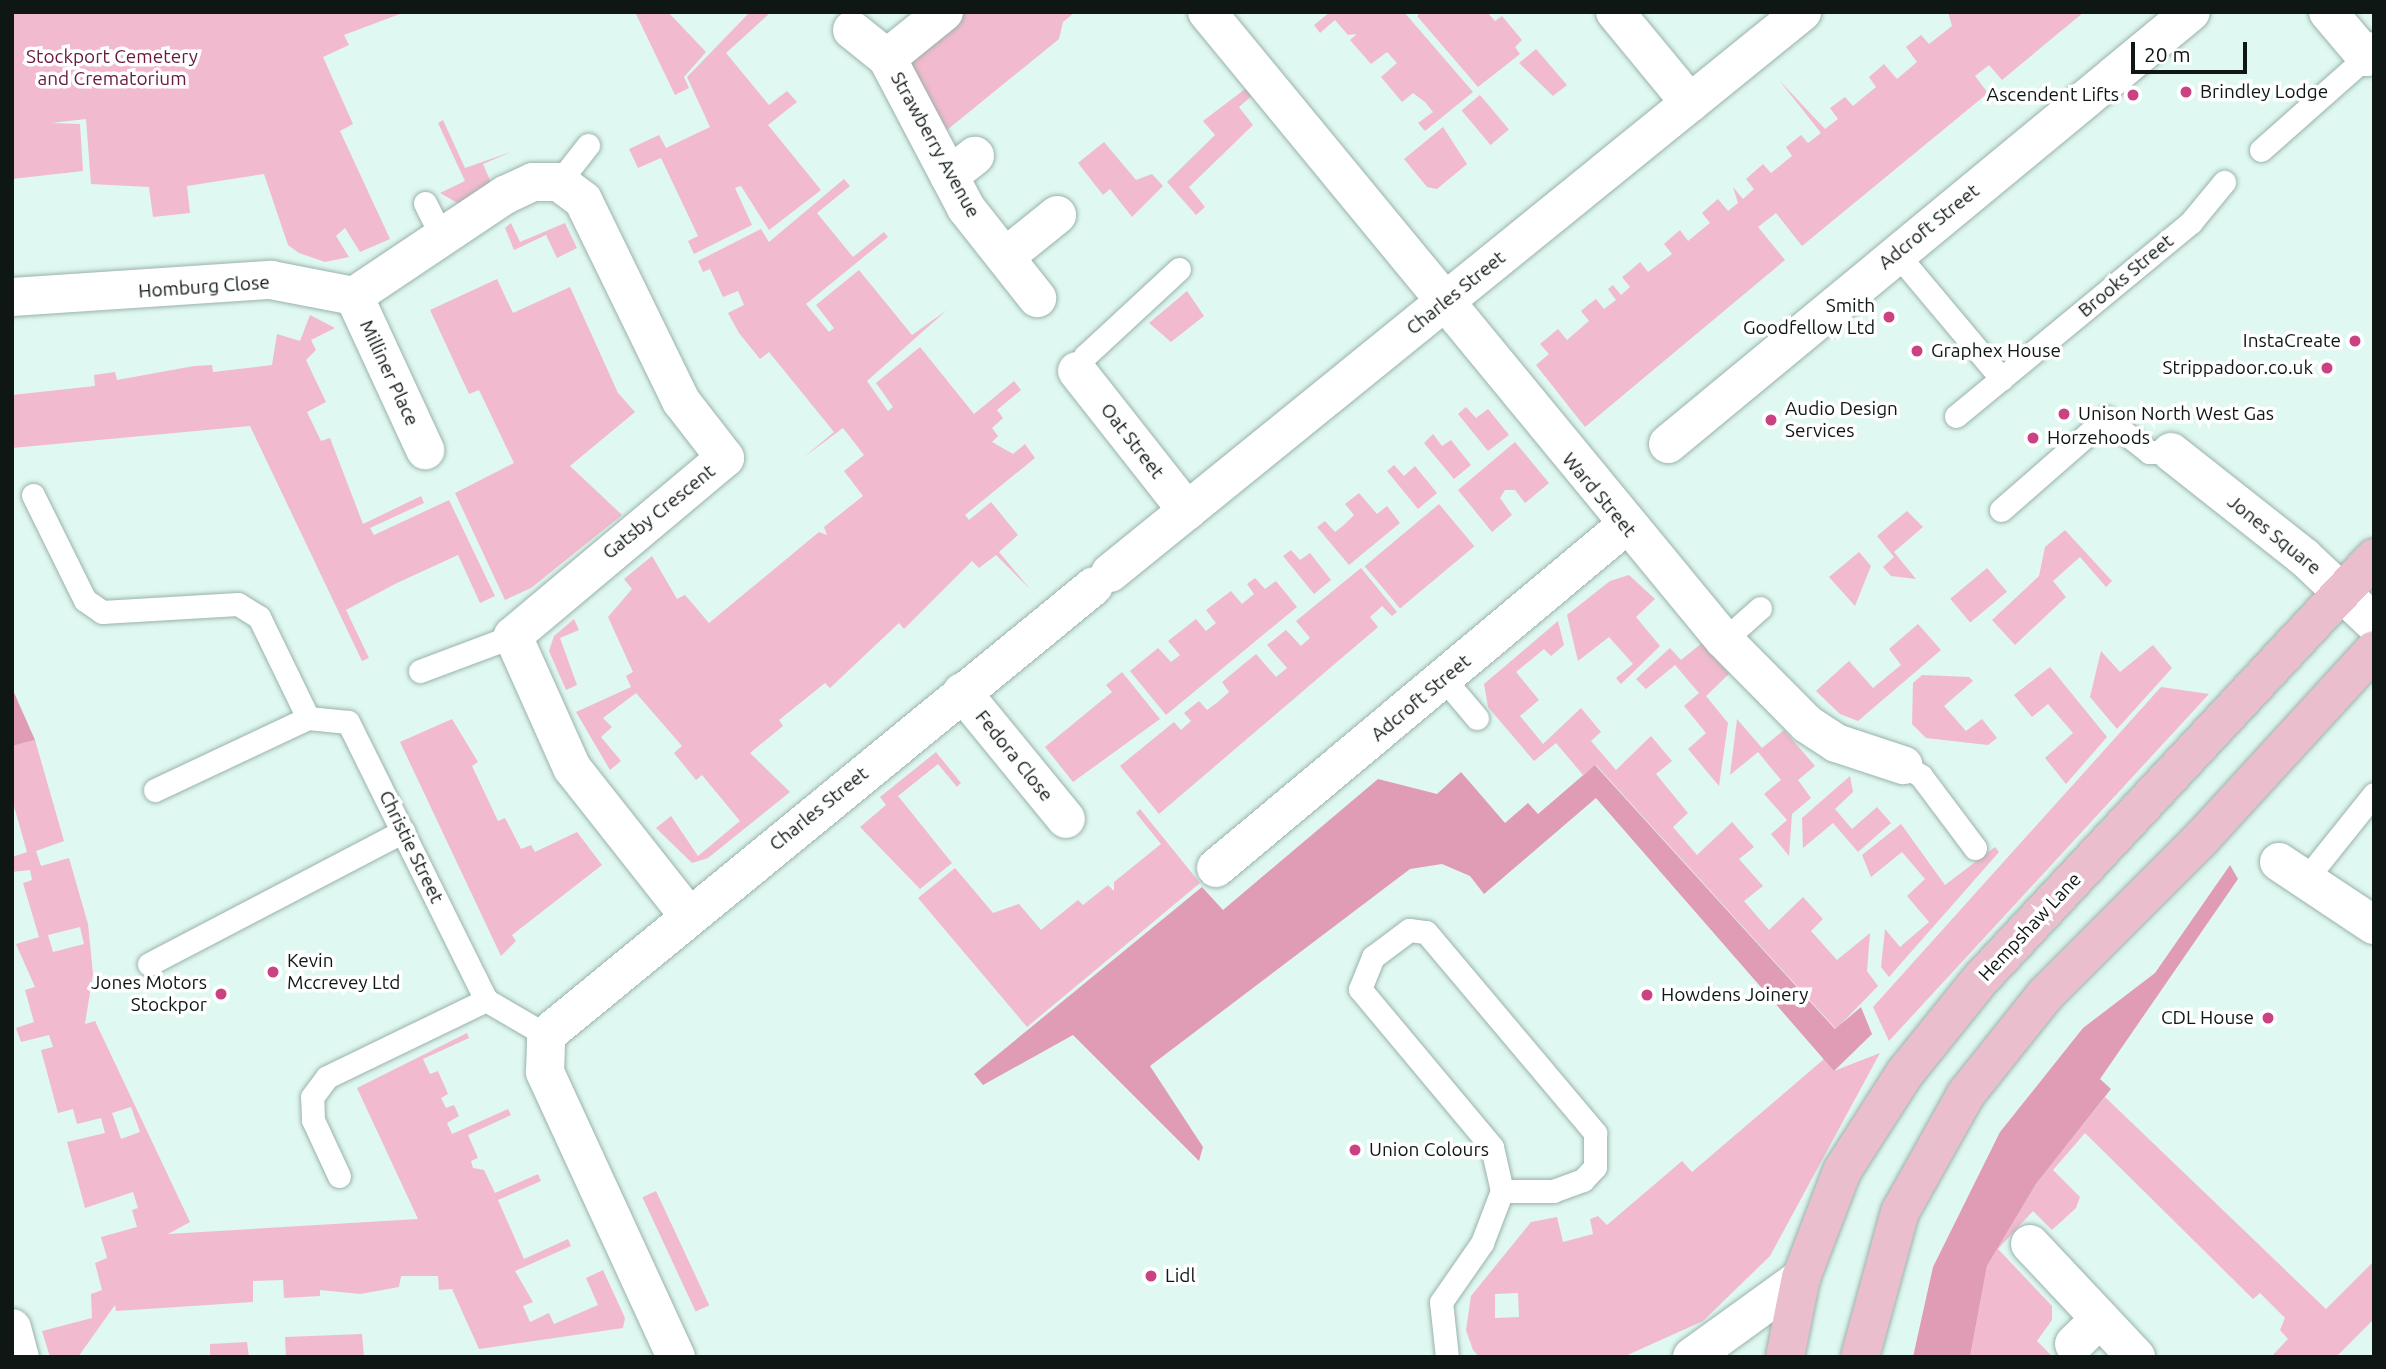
<!DOCTYPE html>
<style>
body{margin:0}
#map{position:relative;width:2386px;height:1369px;overflow:hidden;background:#dff8f1;font-family:Ubuntu,sans-serif}
div>[style]{position:absolute}
.green>*{inset:0;background:#f2bace;transform-origin:0 0}
.forest>*{inset:0;background:#e09cb5}
.roads{filter:drop-shadow(0 0 2px #9ab2ab) drop-shadow(0 0 2px #9ab2ab)}
.service>*{height:23px;margin:-11.5px;padding:0 11.5px;transform-origin:11.5px;border-radius:11.5px;background:#fff}
.minor>*{height:38px;margin:-19px;padding:0 19px;transform-origin:19px;border-radius:19px;background:#fff}
.tertiary>*{height:38px;margin:-19px;padding:0 19px;transform-origin:19px;border-radius:19px;background:#fff}
.primary>*{height:38px;margin:-19px;padding:0 19px;transform-origin:19px;border-radius:19px;background:#ebbece}
.dots>*{width:19px;height:19px;translate:-50% -50%;box-sizing:border-box;border:4px solid #fff;border-radius:50%}
span{translate:-50% -50%;white-space:nowrap;text-align:center;line-height:1.15;-webkit-text-stroke:7px #fff;paint-order:stroke}
.park-label{font-size:19px;color:#68193f}
.poi-label{font-size:19px;color:#0f1715}
.left{translate:0 -50%;text-align:left}
.right{translate:-100% -50%;text-align:right}
.street-label{font-size:19px;color:#0f1715}
.frame{position:absolute;inset:0;border:14px solid #0f1715;pointer-events:none}
.scale{position:absolute;left:2131px;top:42px;width:116px;height:32px;box-sizing:border-box;border:4px solid #0f1715;border-top:0;padding-left:9px;font-size:21px;line-height:24px;white-space:nowrap;color:#0f1715;-webkit-text-stroke:5px #fff;paint-order:stroke}
</style>
<div id="map">
<div class="green">
<div style="clip-path:polygon(12px 12px,405px 12px,344px 35px,349px 45px,323px 57px,353px 124px,340px 131px,390px 239px,360px 252px,345px 228px,336px 236px,349px 257px,325px 262px,299px 253px,288px 245px,264px 174px,187px 186px,190px 213px,153px 217px,149px 187px,91px 184px,86px 119px,51px 123px,80px 124px,83px 171px,12px 179px)"></div>
<div style="clip-path:polygon(635px 12px,668px 12px,706px 52px,684px 77px,689px 88px,675px 95px)"></div>
<div style="clip-path:polygon(750px 12px,770px 13px,726px 53px,769px 105px,787px 91px,797px 102px,768px 125px,821px 190px,769px 230px,741px 186px,735px 188px,752px 225px,694px 254px,688px 241px,698px 236px,661px 158px,638px 168px,629px 149px,659px 135px,666px 148px,710px 127px,687px 77px)"></div>
<div style="clip-path:polygon(944px 12px,1075px 12px,1063px 22px,1059px 39px,931px 143px,887px 58px)"></div>
<div style="clip-path:polygon(1330px 12px,1404px 12px,1473px 92px,1425px 131px,1418px 123px,1433px 112px,1425px 102px,1413px 93px,1402px 102px,1381px 77px,1397px 63px,1387px 52px,1371px 64px,1350px 40px,1357px 34px,1348px 35px,1335px 20px,1320px 33px,1314px 25px)"></div>
<div style="clip-path:polygon(1421px 12px,1487px 12px,1495px 21px,1502px 16px,1522px 40px,1515px 47px,1520px 54px,1478px 87px,1417px 16px)"></div>
<div style="clip-path:polygon(1948px 12px,2084px 12px,2002px 80px,1989px 65px,1975px 76px,1988px 93px,1802px 246px,1776px 213px,1758px 227px,1785px 260px,1585px 427px,1536px 365px,1549px 354px,1540px 344px,1558px 329px,1567px 340px,1589px 321px,1581px 311px,1588px 305px,1596px 299px,1604px 309px,1616px 300px,1608px 289px,1613px 285px,1621px 295px,1630px 287px,1622px 277px,1631px 270px,1640px 262px,1648px 272px,1672px 254px,1664px 244px,1680px 230px,1688px 241px,1710px 223px,1702px 213px,1711px 205px,1718px 199px,1728px 211px,1738px 203px,1733px 187px,1743px 199px,1754px 189px,1746px 179px,1763px 164px,1771px 173px,1792px 156px,1786px 147px,1801px 135px,1808px 143px,1821px 133px,1779px 80px,1825px 129px,1838px 119px,1830px 108px,1845px 97px,1853px 106px,1876px 87px,1869px 77px,1884px 64px,1897px 79px,1917px 62px,1906px 47px,1921px 35px,1929px 44px,1952px 26px)"></div>
<div style="clip-path:polygon(1536px 49px,1567px 85px,1553px 96px,1519px 63px)"></div>
<div style="clip-path:polygon(1249px 86px,1255px 93px,1239px 107px,1253px 125px,1189px 187px,1205px 207px,1196px 215px,1167px 182px,1215px 135px,1203px 121px)"></div>
<div style="left:1480px;top:95px;width:45px;height:24px;rotate:50deg"></div>
<div style="clip-path:polygon(443px 120px,465px 168px,511px 152px,483px 164px,492px 185px,461px 205px,440px 193px,465px 181px,438px 123px)"></div>
<div style="clip-path:polygon(1443px 127px,1467px 164px,1437px 189px,1427px 187px,1404px 159px)"></div>
<div style="clip-path:polygon(1104px 142px,1136px 180px,1152px 174px,1163px 186px,1132px 217px,1110px 189px,1103px 195px,1078px 163px)"></div>
<div style="clip-path:polygon(844px 179px,850px 186px,817px 213px,853px 257px,884px 232px,888px 237px,806px 304px,829px 332px,834px 328px,816px 305px,859px 270px,912px 335px,947px 310px,867px 381px,888px 411px,893px 407px,876px 383px,920px 347px,974px 414px,1014px 381px,1021px 390px,997px 410px,1003px 418px,992px 428px,998px 436px,992px 442px,1013px 454px,1025px 444px,1035px 458px,965px 515px,969px 520px,991px 502px,1018px 535px,999px 552px,1030px 589px,996px 555px,979px 568px,972px 561px,904px 629px,899px 623px,830px 688px,825px 683px,779px 720px,783px 726px,750px 753px,790px 792px,708px 858px,692px 863px,656px 828px,671px 816px,698px 856px,740px 821px,702px 775px,696px 780px,674px 753px,682px 746px,636px 693px,603px 718px,612px 727px,601px 737px,621px 761px,610px 770px,576px 712px,631px 687px,626px 676px,633px 672px,608px 617px,632px 589px,624px 579px,652px 556px,677px 599px,685px 595px,709px 623px,819px 532px,827px 535px,824px 527px,863px 496px,844px 471px,864px 455px,843px 428px,804px 457px,834px 432px,769px 352px,760px 359px,739px 333px,728px 313px,744px 305px,738px 291px,723px 297px,710px 269px,703px 272px,698px 261px,761px 229px,769px 242px)"></div>
<div style="clip-path:polygon(511px 223px,520px 242px,565px 223px,577px 248px,557px 258px,546px 235px,514px 250px,505px 228px)"></div>
<div style="clip-path:polygon(497px 279px,513px 313px,570px 287px,618px 393px,635px 412px,570px 466px,622px 515px,531px 588px,505px 600px,455px 493px,514px 463px,479px 390px,469px 394px,430px 310px)"></div>
<div style="clip-path:polygon(1187px 291px,1204px 316px,1171px 342px,1149px 323px)"></div>
<div style="clip-path:polygon(310px 315px,335px 328px,311px 340px,316px 350px,306px 360px,326px 402px,307px 412px,321px 441px,330px 438px,363px 524px,421px 496px,424px 503px,370px 528px,374px 535px,449px 500px,495px 596px,480px 603px,458px 555px,397px 583px,346px 610px,369px 658px,362px 661px,250px 426px,12px 448px,12px 395px,95px 386px,94px 375px,115px 372px,117px 380px,194px 366px,212px 365px,213px 372px,272px 365px,277px 334px,300px 341px)"></div>
<div style="clip-path:polygon(1466px 407px,1476px 418px,1488px 409px,1509px 435px,1488px 451px,1458px 414px)"></div>
<div style="clip-path:polygon(1433px 434px,1442px 446px,1451px 440px,1471px 465px,1454px 479px,1424px 443px)"></div>
<div style="clip-path:polygon(1515px 442px,1549px 483px,1525px 503px,1515px 490px,1505px 490px,1500px 498px,1512px 515px,1492px 532px,1458px 490px)"></div>
<div style="clip-path:polygon(1394px 465px,1404px 476px,1415px 466px,1437px 493px,1418px 509px,1387px 471px)"></div>
<div style="clip-path:polygon(1359px 493px,1377px 514px,1387px 506px,1400px 523px,1349px 565px,1317px 527px,1325px 521px,1335px 532px,1344px 525px,1354px 515px,1345px 504px)"></div>
<div style="left:1439px;top:504px;width:55px;height:97px;rotate:50deg"></div>
<div style="clip-path:polygon(1907px 511px,1923px 527px,1894px 552px,1916px 579px,1891px 576px,1883px 567px,1894px 557px,1877px 536px)"></div>
<div style="clip-path:polygon(2065px 530px,2112px 581px,2106px 587px,2080px 557px,2053px 581px,2066px 597px,2015px 645px,1992px 620px,2039px 576px,2045px 547px)"></div>
<div style="clip-path:polygon(1291px 550px,1300px 560px,1310px 553px,1331px 580px,1314px 594px,1283px 556px)"></div>
<div style="clip-path:polygon(1859px 552px,1871px 566px,1855px 606px,1829px 577px)"></div>
<div style="clip-path:polygon(1361px 568px,1397px 612px,1392px 616px,1382px 606px,1370px 617px,1378px 627px,1159px 814px,1120px 766px,1174px 722px,1181px 730px,1191px 721px,1184px 713px,1199px 701px,1207px 710px,1218px 702px,1229px 692px,1222px 682px,1256px 654px,1276px 677px,1287px 668px,1267px 645px,1286px 630px,1301px 646px,1310px 638px,1296px 621px)"></div>
<div style="left:1987px;top:568px;width:31px;height:48px;rotate:50deg"></div>
<div style="clip-path:polygon(1629px 575px,1655px 599px,1636px 617px,1660px 646px,1621px 684px,1616px 678px,1633px 664px,1609px 637px,1578px 661px,1567px 615px,1610px 581px)"></div>
<div style="clip-path:polygon(1255px 578px,1265px 589px,1276px 581px,1297px 607px,1166px 715px,1130px 671px,1158px 648px,1171px 662px,1180px 655px,1168px 641px,1196px 619px,1206px 631px,1216px 623px,1206px 610px,1231px 591px,1242px 604px,1254px 594px,1247px 584px)"></div>
<div style="clip-path:polygon(574px 619px,579px 630px,560px 638px,577px 685px,566px 690px,549px 651px,554px 636px)"></div>
<div style="clip-path:polygon(1558px 621px,1564px 645px,1551px 656px,1544px 649px,1516px 672px,1539px 700px,1520px 716px,1543px 744px,1581px 708px,1601px 732px,1591px 741px,1616px 770px,1651px 736px,1672px 761px,1656px 774px,1688px 813px,1673px 827px,1697px 855px,1732px 822px,1754px 847px,1739px 859px,1763px 886px,1744px 901px,1769px 930px,1803px 897px,1823px 919px,1811px 931px,1837px 960px,1870px 933px,1867px 971px,1878px 986px,1836px 1029px,1596px 765px,1583px 775px,1556px 743px,1534px 761px,1488px 707px,1484px 684px)"></div>
<div style="clip-path:polygon(1918px 624px,1941px 650px,1858px 721px,1840px 714px,1816px 691px,1849px 661px,1873px 688px,1901px 665px,1889px 649px)"></div>
<div style="clip-path:polygon(1702px 643px,1729px 674px,1706px 696px,1728px 723px,1719px 786px,1688px 749px,1706px 733px,1684px 706px,1699px 693px,1675px 665px,1646px 689px,1636px 679px,1670px 648px,1681px 660px)"></div>
<div style="clip-path:polygon(2153px 645px,2172px 668px,2117px 729px,2090px 697px,2101px 651px,2120px 672px)"></div>
<div style="clip-path:polygon(2050px 667px,2107px 737px,2066px 784px,2045px 758px,2073px 733px,2048px 704px,2032px 717px,2014px 695px)"></div>
<div style="clip-path:polygon(1122px 672px,1160px 719px,1073px 782px,1045px 747px,1112px 692px,1106px 685px)"></div>
<div style="clip-path:polygon(1922px 675px,1969px 677px,1973px 681px,1944px 706px,1966px 731px,1982px 719px,1997px 738px,1988px 745px,1926px 738px,1912px 724px,1913px 683px)"></div>
<div style="clip-path:polygon(2161px 687px,2209px 694px,1889px 1041px,1873px 1007px)"></div>
<div style="clip-path:polygon(452px 719px,478px 762px,472px 766px,498px 821px,505px 818px,521px 849px,531px 845px,535px 852px,577px 832px,602px 865px,512px 935px,516px 941px,501px 956px,400px 742px)"></div>
<div style="clip-path:polygon(1737px 719px,1762px 748px,1784px 730px,1815px 766px,1798px 780px,1811px 798px,1792px 814px,1789px 856px,1771px 834px,1787px 820px,1764px 794px,1781px 780px,1758px 752px,1730px 775px)"></div>
<div style="clip-path:polygon(evenodd,35px 740px,64px 841px,36px 851px,41px 866px,69px 858px,88px 924px,93px 974px,85px 1024px,95px 1021px,190px 1222px,168px 1234px,418px 1219px,357px 1088px,467px 1033px,469px 1038px,423px 1059px,430px 1074px,438px 1071px,448px 1094px,441px 1098px,446px 1108px,454px 1105px,459px 1116px,447px 1123px,452px 1134px,508px 1109px,511px 1115px,468px 1135px,478px 1158px,471px 1161px,473px 1168px,484px 1170px,495px 1193px,538px 1174px,541px 1181px,498px 1200px,524px 1259px,568px 1239px,571px 1246px,515px 1271px,533px 1302px,523px 1306px,530px 1322px,549px 1313px,554px 1324px,598px 1305px,586px 1278px,603px 1270px,625px 1318px,623px 1328px,479px 1349px,452px 1289px,439px 1290px,438px 1276px,401px 1276px,399px 1287px,360px 1294px,320px 1290px,320px 1296px,284px 1298px,283px 1280px,253px 1281px,253px 1302px,116px 1311px,115px 1305px,78px 1357px,50px 1357px,42px 1331px,92px 1318px,91px 1294px,102px 1290px,95px 1263px,107px 1258px,101px 1237px,137px 1227px,132px 1210px,138px 1208px,133px 1192px,85px 1208px,67px 1142px,105px 1133px,101px 1118px,77px 1124px,73px 1109px,58px 1113px,41px 1050px,53px 1047px,49px 1035px,21px 1042px,16px 1028px,34px 1022px,25px 990px,35px 987px,16px 944px,39px 937px,23px 883px,32px 880px,30px 870px,12px 872px,12px 857px,27px 852px,12px 799px,12px 746px,35px 740px,80px 927px,84px 944px,53px 952px,48px 935px,80px 927px,35px 740px,131px 1107px,140px 1132px,121px 1139px,112px 1113px,131px 1107px)"></div>
<div style="clip-path:polygon(936px 752px,961px 783px,957px 787px,938px 764px,898px 796px,952px 863px,920px 889px,860px 827px,886px 805px,880px 797px)"></div>
<div style="clip-path:polygon(1850px 776px,1853px 792px,1835px 809px,1852px 829px,1877px 807px,1891px 823px,1858px 852px,1833px 823px,1803px 848px,1802px 818px)"></div>
<div style="clip-path:polygon(1140px 809px,1200px 883px,1027px 1027px,918px 898px,955px 868px,993px 913px,1019px 904px,1041px 930px,1078px 900px,1083px 905px,1108px 885px,1114px 891px,1114px 882px,1161px 844px,1136px 813px)"></div>
<div style="clip-path:polygon(1901px 824px,1945px 885px,1995px 847px,1999px 852px,1889px 977px,1881px 967px,1885px 929px,1900px 947px,1929px 922px,1907px 896px,1925px 879px,1902px 852px,1871px 877px,1862px 855px)"></div>
<div style="clip-path:polygon(evenodd,1880px 1053px,1770px 1256px,1703px 1321px,1623px 1357px,1479px 1357px,1473px 1350px,1466px 1330px,1471px 1296px,1531px 1222px,1557px 1217px,1563px 1242px,1593px 1234px,1590px 1219px,1598px 1216px,1607px 1225px,1682px 1161px,1692px 1172px,1824px 1059px,1834px 1071px,1880px 1053px,1518px 1293px,1519px 1317px,1495px 1318px,1495px 1294px,1518px 1293px)"></div>
<div style="clip-path:polygon(2105px 1097px,2326px 1309px,2374px 1261px,2374px 1319px,2336px 1357px,2271px 1357px,2288px 1339px,2280px 1330px,2285px 1318px,2260px 1293px,2253px 1299px,2085px 1133px,2053px 1170px,2080px 1197px,2076px 1208px,2052px 1230px,2033px 1211px,1998px 1249px,2052px 1306px,2052px 1320px,2037px 1341px,2052px 1356px,1970px 1357px,1987px 1266px,2036px 1184px)"></div>
<div style="left:656px;top:1191px;width:126px;height:15px;rotate:65deg"></div>
<div style="clip-path:polygon(362px 1334px,364px 1357px,286px 1357px,285px 1337px)"></div>
<div style="clip-path:polygon(247px 1342px,249px 1357px,210px 1357px,210px 1344px)"></div>
</div>
<div class="forest">
<div style="clip-path:polygon(12px 688px,35px 740px,12px 746px)"></div>
<div style="clip-path:polygon(1595px 765px,1835px 1029px,1861px 1007px,1872px 1034px,1834px 1071px,1596px 798px,1484px 894px,1470px 876px,1442px 864px,1410px 869px,1150px 1066px,1203px 1147px,1199px 1161px,1073px 1035px,983px 1085px,974px 1074px,1202px 887px,1223px 910px,1378px 779px,1437px 794px,1461px 772px,1505px 823px,1528px 803px,1538px 814px)"></div>
<div style="clip-path:polygon(2230px 865px,2238px 879px,2100px 1079px,2111px 1089px,2036px 1184px,1987px 1266px,1970px 1357px,1913px 1357px,1933px 1267px,2000px 1132px,2083px 1028px,2155px 973px)"></div>
</div>
<div class="roads">
<div class="service">
<div style="left:2261px;top:150px;width:140px;rotate:-41.5deg"></div>
<div style="left:559px;top:182px;width:47px;rotate:-51.9deg"></div>
<div style="left:425px;top:203px;width:40px;rotate:63.4deg"></div>
<div style="left:1897px;top:254px;width:163px;rotate:50deg"></div>
<div style="left:1077px;top:371px;width:17px;rotate:-62deg"></div>
<div style="left:1085px;top:356px;width:128px;rotate:-42.8deg"></div>
<div style="left:1956px;top:416px;width:305px;rotate:-39.5deg"></div>
<div style="left:2191px;top:222px;width:52px;rotate:-50.5deg"></div>
<div style="left:33px;top:495px;width:117px;rotate:63.7deg"></div>
<div style="left:85px;top:600px;width:21px;rotate:35deg"></div>
<div style="left:102px;top:612px;width:136px;rotate:-3.4deg"></div>
<div style="left:238px;top:604px;width:25px;rotate:32deg"></div>
<div style="left:259px;top:617px;width:112px;rotate:64.1deg"></div>
<div style="left:308px;top:718px;width:40px;rotate:5.7deg"></div>
<div style="left:348px;top:722px;width:310px;rotate:63.6deg"></div>
<div style="left:486px;top:1000px;width:69px;rotate:30.3deg"></div>
<div style="left:2001px;top:510px;width:140px;rotate:-41.2deg"></div>
<div style="left:2106px;top:418px;width:55px;rotate:38.3deg"></div>
<div style="left:2149px;top:452px;width:22px"></div>
<div style="left:1724px;top:640px;width:48px;rotate:-41.6deg"></div>
<div style="left:420px;top:671px;width:99px;rotate:-20.6deg"></div>
<div style="left:1444px;top:679px;width:51px;rotate:49.8deg"></div>
<div style="left:1903px;top:765px;width:21px;rotate:31deg"></div>
<div style="left:1921px;top:776px;width:90px;rotate:53.1deg"></div>
<div style="left:155px;top:790px;width:169px;rotate:-25.2deg"></div>
<div style="left:2305px;top:880px;width:110px;rotate:-51.3deg"></div>
<div style="left:1409px;top:930px;width:17px;rotate:7deg"></div>
<div style="left:1426px;top:932px;width:263px;rotate:49.9deg"></div>
<div style="left:1595px;top:1133px;width:34px;rotate:90deg"></div>
<div style="left:1595px;top:1167px;width:18px;rotate:133deg"></div>
<div style="left:1583px;top:1180px;width:32px;rotate:160deg"></div>
<div style="left:1553px;top:1191px;width:51px;rotate:180deg"></div>
<div style="left:1502px;top:1191px;width:45px;rotate:-102.8deg"></div>
<div style="left:1492px;top:1147px;width:206px;rotate:-129.9deg"></div>
<div style="left:1360px;top:989px;width:35px;rotate:-68deg"></div>
<div style="left:1373px;top:957px;width:45px;rotate:-36.9deg"></div>
<div style="left:149px;top:964px;width:287px;rotate:-27.6deg"></div>
<div style="left:339px;top:1176px;width:62px;rotate:-114.9deg"></div>
<div style="left:313px;top:1120px;width:23px;rotate:-92deg"></div>
<div style="left:312px;top:1097px;width:25px;rotate:-53deg"></div>
<div style="left:327px;top:1077px;width:177px;rotate:-25.8deg"></div>
<div style="left:1447px;top:1357px;width:55px;rotate:-96.2deg"></div>
<div style="left:1441px;top:1302px;width:72px;rotate:-55.2deg"></div>
<div style="left:1482px;top:1243px;width:56px;rotate:-69deg"></div>
</div>
<div class="minor">
<div style="left:944px;top:12px;width:73px;rotate:141.1deg"></div>
<div style="left:887px;top:58px;width:170px;rotate:62.2deg"></div>
<div style="left:966px;top:208px;width:115px;rotate:51.7deg"></div>
<div style="left:1207px;top:12px;width:813px;rotate:50.54deg"></div>
<div style="left:1724px;top:640px;width:118px;rotate:45.3deg"></div>
<div style="left:1807px;top:724px;width:35px;rotate:33deg"></div>
<div style="left:1836px;top:743px;width:71px;rotate:18.2deg"></div>
<div style="left:1615px;top:12px;width:118px;rotate:50.5deg"></div>
<div style="left:2328px;top:12px;width:59px;rotate:49.8deg"></div>
<div style="left:2366px;top:57px;width:10px;rotate:-37deg"></div>
<div style="left:852px;top:30px;width:45px;rotate:38.7deg"></div>
<div style="left:949px;top:176px;width:33px;rotate:-38deg"></div>
<div style="left:1005px;top:257px;width:67px;rotate:-38.9deg"></div>
<div style="left:354px;top:296px;width:182px;rotate:-33.8deg"></div>
<div style="left:505px;top:195px;width:31px;rotate:-25deg"></div>
<div style="left:533px;top:182px;width:26px"></div>
<div style="left:559px;top:182px;width:30px;rotate:37deg"></div>
<div style="left:583px;top:200px;width:224px;rotate:64deg"></div>
<div style="left:681px;top:401px;width:72px;rotate:52.3deg"></div>
<div style="left:725px;top:458px;width:277px;rotate:140deg"></div>
<div style="left:513px;top:636px;width:145px;rotate:65.9deg"></div>
<div style="left:572px;top:768px;width:187px;rotate:51.7deg"></div>
<div style="left:354px;top:296px;width:170px;rotate:65.2deg"></div>
<div style="left:12px;top:297px;width:260px;rotate:-3.8deg"></div>
<div style="left:271px;top:280px;width:85px;rotate:10.9deg"></div>
<div style="left:1077px;top:371px;width:178px;rotate:51.8deg"></div>
<div style="left:1668px;top:444px;width:678px;rotate:-39.56deg"></div>
<div style="left:2171px;top:452px;width:169px;rotate:38.3deg"></div>
<div style="left:2304px;top:557px;width:96px;rotate:43.3deg"></div>
<div style="left:1110px;top:573px;width:891px;rotate:-39.03deg"></div>
<div style="left:962px;top:692px;width:164px;rotate:50.7deg"></div>
<div style="left:2279px;top:862px;width:114px;rotate:33.6deg"></div>
<div style="left:1216px;top:868px;width:533px;rotate:-39.9deg"></div>
<div style="left:2030px;top:1244px;width:155px;rotate:46.8deg"></div>
<div style="left:12px;top:1328px;width:30px;rotate:75deg"></div>
<div style="left:2074px;top:1344px;width:35px;rotate:-44deg"></div>
<div style="left:676px;top:1357px;width:314px;rotate:-114.7deg"></div>
<div style="left:545px;top:1072px;width:37px;rotate:-88deg"></div>
<div style="left:546px;top:1035px;width:708px;rotate:-39.33deg"></div>
</div>
<div class="tertiary">
<div style="left:1692px;top:1357px;width:135px;rotate:-35.9deg"></div>
</div>
<div class="primary">
<div style="left:1785px;top:1357px;width:81px;rotate:-78.6deg"></div>
<div style="left:1801px;top:1278px;width:115px;rotate:-69deg"></div>
<div style="left:1842px;top:1171px;width:117px;rotate:-57.3deg"></div>
<div style="left:1905px;top:1073px;width:118px;rotate:-51.2deg"></div>
<div style="left:1979px;top:981px;width:579px;rotate:-46.96deg"></div>
<div style="left:1860px;top:1357px;width:150px;rotate:-74.6deg"></div>
<div style="left:1900px;top:1212px;width:135px;rotate:-60.8deg"></div>
<div style="left:1966px;top:1094px;width:127px;rotate:-51.4deg"></div>
<div style="left:2045px;top:995px;width:221px;rotate:-45deg"></div>
<div style="left:2201px;top:839px;width:256px;rotate:-47.5deg"></div>
</div>
</div>
<div class="dots">
<div style="left:2186px;top:92px;background:#ca4281"></div>
<div style="left:2133px;top:95px;background:#ca4281"></div>
<div style="left:1889px;top:317px;background:#ca4281"></div>
<div style="left:2355px;top:341px;background:#ca4281"></div>
<div style="left:1917px;top:351px;background:#ca4281"></div>
<div style="left:2327px;top:368px;background:#ca4281"></div>
<div style="left:2064px;top:414px;background:#ca4281"></div>
<div style="left:1771px;top:420px;background:#ca4281"></div>
<div style="left:2033px;top:438px;background:#ca4281"></div>
<div style="left:273px;top:972px;background:#ca4281"></div>
<div style="left:221px;top:994px;background:#ca4281"></div>
<div style="left:1647px;top:995px;background:#ca4281"></div>
<div style="left:2268px;top:1018px;background:#ca4281"></div>
<div style="left:1355px;top:1150px;background:#ca4281"></div>
<div style="left:1151px;top:1276px;background:#ca4281"></div>
</div>
<div class="park-label">
<span style="left:112px;top:68px">Stockport Cemetery<br>and Crematorium</span>
</div>
<div class="poi-label">
<span class="left" style="left:2200px;top:92px">Brindley Lodge</span>
<span class="right" style="left:2119px;top:95px">Ascendent Lifts</span>
<span class="right" style="left:1875px;top:317px">Smith<br>Goodfellow Ltd</span>
<span class="right" style="left:2341px;top:341px">InstaCreate</span>
<span class="left" style="left:1931px;top:351px">Graphex House</span>
<span class="right" style="left:2313px;top:368px">Strippadoor.co.uk</span>
<span class="left" style="left:1785px;top:420px">Audio Design<br>Services</span>
<span class="left" style="left:2078px;top:414px">Unison North West Gas</span>
<span class="left" style="left:2047px;top:438px">Horzehoods</span>
<span class="left" style="left:287px;top:972px">Kevin<br>Mccrevey Ltd</span>
<span class="right" style="left:207px;top:994px">Jones Motors<br>Stockpor</span>
<span class="left" style="left:1661px;top:995px">Howdens Joinery</span>
<span class="right" style="left:2254px;top:1018px">CDL House</span>
<span class="left" style="left:1369px;top:1150px">Union Colours</span>
<span class="left" style="left:1165px;top:1276px">Lidl</span>
</div>
<div class="street-label">
<span style="left:935px;top:145px;rotate:61deg">Strawberry Avenue</span>
<span style="left:1929px;top:227px;rotate:-39deg">Adcroft Street</span>
<span style="left:2126px;top:276px;rotate:-40deg">Brooks Street</span>
<span style="left:204px;top:287px;rotate:-4deg">Homburg Close</span>
<span style="left:1456px;top:293px;rotate:-39deg">Charles Street</span>
<span style="left:389px;top:373px;rotate:65deg">Milliner Place</span>
<span style="left:1132px;top:441px;rotate:52deg">Oat Street</span>
<span style="left:1599px;top:495px;rotate:50deg">Ward Street</span>
<span style="left:659px;top:512px;rotate:-39deg">Gatsby Crescent</span>
<span style="left:2274px;top:535px;rotate:39deg">Jones Square</span>
<span style="left:1421px;top:698px;rotate:-40deg">Adcroft Street</span>
<span style="left:1014px;top:756px;rotate:51deg">Fedora Close</span>
<span style="left:819px;top:809px;rotate:-39deg">Charles Street</span>
<span style="left:411px;top:847px;rotate:64deg">Christie Street</span>
<span style="left:2030px;top:927px;rotate:-47deg">Hempshaw Lane</span>
</div>
<div class="frame"></div>
<div class="scale">20 m</div>
</div>
